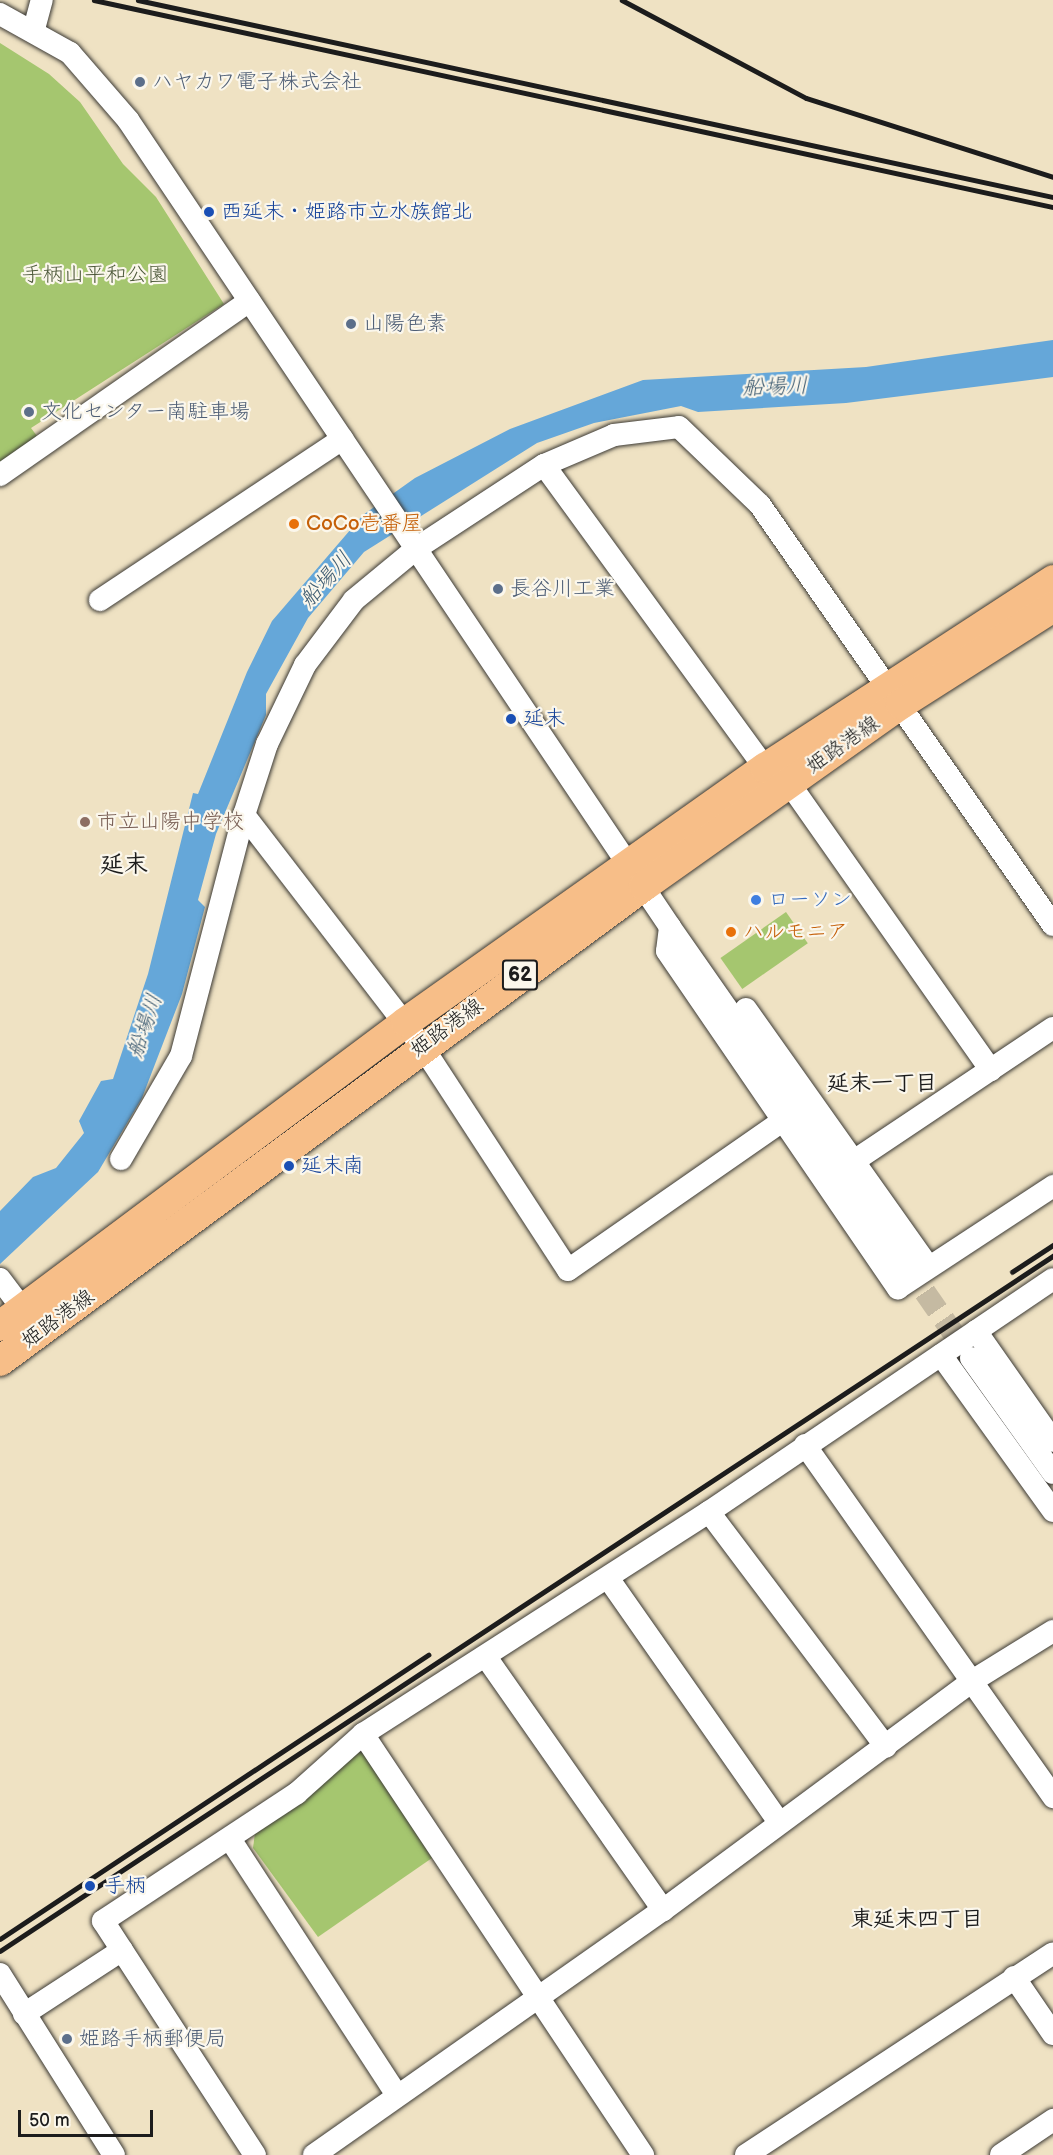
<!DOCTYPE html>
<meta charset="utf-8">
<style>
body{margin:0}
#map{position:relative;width:1053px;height:2155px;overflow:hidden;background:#efe2c3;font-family:"Balsamiq Sans","Klee One",sans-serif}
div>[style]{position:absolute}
.green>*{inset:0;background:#a5c66f;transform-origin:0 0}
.water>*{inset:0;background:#65a7d9}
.minor-tunnel>*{height:22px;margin-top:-11px;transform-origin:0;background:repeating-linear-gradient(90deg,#c5baa2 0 22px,transparent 0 33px)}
.roads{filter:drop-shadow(0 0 2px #3c3a35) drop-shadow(0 0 2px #3c3a35)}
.minor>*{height:22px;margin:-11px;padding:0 11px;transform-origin:11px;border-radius:11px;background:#fff}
.major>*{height:30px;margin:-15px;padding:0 15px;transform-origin:15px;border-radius:15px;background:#f7be88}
.rail>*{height:4.5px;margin:-2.25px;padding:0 2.25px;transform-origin:2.25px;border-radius:2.25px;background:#1c1c1c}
.dots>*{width:16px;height:16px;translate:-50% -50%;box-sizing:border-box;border:3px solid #fbf7ec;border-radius:50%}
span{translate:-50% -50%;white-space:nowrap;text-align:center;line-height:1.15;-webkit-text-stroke:4.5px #fbf7ec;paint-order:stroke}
.shield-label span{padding:2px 4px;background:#fbf7ec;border:2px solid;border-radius:4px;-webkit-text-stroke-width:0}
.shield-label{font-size:20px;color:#1c1c1c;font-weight:700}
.service-label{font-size:21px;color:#4e5e75}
.left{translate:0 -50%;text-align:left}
.transit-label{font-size:21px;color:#164399}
.park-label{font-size:21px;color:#4c5839}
.food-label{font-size:21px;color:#c56008}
.street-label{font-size:21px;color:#1c1c1c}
.education-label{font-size:21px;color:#785e54}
.shop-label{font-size:21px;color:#366cbe}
.water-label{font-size:22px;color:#3d5b71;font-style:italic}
.neighbourhood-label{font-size:22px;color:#1c1c1c;font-weight:700}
.quarter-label{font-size:24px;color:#1c1c1c;font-weight:700}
.scale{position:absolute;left:18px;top:2110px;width:135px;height:27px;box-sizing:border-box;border:3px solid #1c1c1c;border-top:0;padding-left:8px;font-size:18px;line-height:21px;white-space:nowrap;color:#1c1c1c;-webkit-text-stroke:4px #fbf7ec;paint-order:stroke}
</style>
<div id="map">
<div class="green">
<div style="clip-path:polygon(0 43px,49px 74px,80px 102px,123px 164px,156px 197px,224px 304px,31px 428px,37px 436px,0 466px)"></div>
<div style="left:786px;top:912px;width:38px;height:80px;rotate:55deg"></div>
<div style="clip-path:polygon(355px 1751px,363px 1752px,432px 1858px,318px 1937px,253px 1848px,255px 1833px)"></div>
</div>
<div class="water">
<div style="clip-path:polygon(1053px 340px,1053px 377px,846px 403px,698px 412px,681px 406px,594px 423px,537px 443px,364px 552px,308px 618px,266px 694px,266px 715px,216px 834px,198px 900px,205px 907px,182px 994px,142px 1098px,98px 1172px,0 1264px,0 1211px,33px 1177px,56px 1168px,84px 1133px,79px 1121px,101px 1081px,113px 1079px,148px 974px,193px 793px,198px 794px,247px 672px,272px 621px,363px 515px,415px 478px,510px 429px,643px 380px,866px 367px)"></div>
</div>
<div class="minor-tunnel">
<div style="left:906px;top:1265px;width:112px;rotate:55.2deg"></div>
</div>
<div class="roads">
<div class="minor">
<div style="left:0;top:14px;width:80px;rotate:29.1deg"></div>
<div style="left:70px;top:53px;width:89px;rotate:49.1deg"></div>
<div style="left:128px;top:120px;width:972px;rotate:56.11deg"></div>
<div style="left:670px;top:927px;width:412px;rotate:55.1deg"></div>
<div style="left:34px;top:29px;width:30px;rotate:-75deg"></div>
<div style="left:544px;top:465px;width:375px;rotate:53.9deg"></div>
<div style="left:0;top:475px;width:304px;rotate:-34.9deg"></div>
<div style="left:100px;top:600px;width:291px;rotate:-33.6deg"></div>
<div style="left:789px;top:783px;width:351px;rotate:54.9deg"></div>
<div style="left:244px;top:815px;width:292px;rotate:52.4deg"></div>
<div style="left:422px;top:1046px;width:267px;rotate:56.9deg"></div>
<div style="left:568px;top:1270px;width:261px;rotate:-34.8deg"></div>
<div style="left:670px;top:927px;width:24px;rotate:97deg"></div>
<div style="left:667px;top:951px;width:409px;rotate:55.6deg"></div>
<div style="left:898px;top:1288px;width:186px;rotate:-33.3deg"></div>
<div style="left:746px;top:1009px;width:316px;rotate:54.7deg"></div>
<div style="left:121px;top:1159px;width:119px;rotate:-59.8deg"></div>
<div style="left:181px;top:1056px;width:249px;rotate:-75.4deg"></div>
<div style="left:244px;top:815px;width:75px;rotate:-72.1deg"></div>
<div style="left:267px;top:744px;width:88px;rotate:-64.3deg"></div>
<div style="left:305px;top:665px;width:81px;rotate:-53deg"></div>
<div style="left:354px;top:600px;width:82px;rotate:-39.5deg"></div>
<div style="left:417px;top:548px;width:152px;rotate:-33.2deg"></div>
<div style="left:544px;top:465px;width:76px;rotate:-23.2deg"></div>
<div style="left:614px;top:435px;width:65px;rotate:-7deg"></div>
<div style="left:679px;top:427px;width:112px;rotate:43.9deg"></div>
<div style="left:760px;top:505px;width:512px;rotate:55.1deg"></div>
<div style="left:854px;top:1161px;width:239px;rotate:-33.8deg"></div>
<div style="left:0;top:1279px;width:38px;rotate:53deg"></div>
<div style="left:976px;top:1331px;width:134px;rotate:55deg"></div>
<div style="left:941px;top:1355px;width:192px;rotate:54.3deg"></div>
<div style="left:971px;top:1358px;width:141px;rotate:54.5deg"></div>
<div style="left:805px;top:1445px;width:431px;rotate:54.8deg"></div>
<div style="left:709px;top:1512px;width:294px;rotate:53deg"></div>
<div style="left:608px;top:1578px;width:298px;rotate:55deg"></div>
<div style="left:486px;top:1657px;width:309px;rotate:55deg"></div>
<div style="left:363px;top:1734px;width:506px;rotate:56.37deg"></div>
<div style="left:230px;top:1839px;width:306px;rotate:56.9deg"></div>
<div style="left:0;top:1974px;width:214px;rotate:57.8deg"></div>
<div style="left:1014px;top:1977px;width:69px;rotate:55.6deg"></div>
<div style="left:24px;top:2014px;width:117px;rotate:-33.1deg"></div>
<div style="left:255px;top:2155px;width:279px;rotate:-123deg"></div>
<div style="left:103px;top:1921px;width:232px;rotate:-33.4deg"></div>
<div style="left:297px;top:1793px;width:89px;rotate:-41.8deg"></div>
<div style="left:363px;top:1734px;width:411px;rotate:-32.7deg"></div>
<div style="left:709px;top:1512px;width:415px;rotate:-34.1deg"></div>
<div style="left:314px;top:2155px;width:426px;rotate:-35.1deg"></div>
<div style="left:663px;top:1910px;width:385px;rotate:-36.5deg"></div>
<div style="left:972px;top:1681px;width:95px;rotate:-31.7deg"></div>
<div style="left:746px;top:2155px;width:367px;rotate:-33.3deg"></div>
<div style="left:1001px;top:2155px;width:63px;rotate:-33.9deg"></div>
</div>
<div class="major">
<div style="left:0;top:1326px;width:507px;rotate:-36.82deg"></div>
<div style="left:406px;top:1022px;width:440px;rotate:-35.3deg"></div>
<div style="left:765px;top:768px;width:344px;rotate:-33.1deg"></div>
<div style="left:0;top:1361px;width:800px;rotate:-36.41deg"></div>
<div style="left:644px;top:886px;width:315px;rotate:-35.3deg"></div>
<div style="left:901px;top:704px;width:180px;rotate:-32.5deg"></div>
</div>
</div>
<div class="rail">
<div style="left:94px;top:0;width:981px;rotate:12.18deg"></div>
<div style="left:138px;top:0;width:936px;rotate:12.15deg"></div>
<div style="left:622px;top:0;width:208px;rotate:28deg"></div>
<div style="left:806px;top:98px;width:259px;rotate:17.7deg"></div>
<div style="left:1012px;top:1272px;width:49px;rotate:-33.4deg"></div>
<div style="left:0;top:1939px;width:514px;rotate:-33.57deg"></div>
<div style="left:0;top:1951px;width:1262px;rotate:-33.43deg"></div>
</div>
<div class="dots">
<div style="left:140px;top:82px;background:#5c6f8a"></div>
<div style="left:209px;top:212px;background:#1a4fb4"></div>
<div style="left:351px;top:324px;background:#5c6f8a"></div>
<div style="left:29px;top:412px;background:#5c6f8a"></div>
<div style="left:294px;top:524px;background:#e8710a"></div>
<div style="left:498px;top:589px;background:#5c6f8a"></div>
<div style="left:511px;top:719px;background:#1a4fb4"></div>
<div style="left:85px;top:822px;background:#8d6e63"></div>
<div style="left:756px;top:900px;background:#3f7fe0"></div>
<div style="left:731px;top:932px;background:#e8710a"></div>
<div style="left:289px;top:1166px;background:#1a4fb4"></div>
<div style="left:90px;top:1886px;background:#1a4fb4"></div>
<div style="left:67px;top:2039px;background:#5c6f8a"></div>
</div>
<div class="shield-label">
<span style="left:520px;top:975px">62</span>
</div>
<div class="service-label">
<span class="left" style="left:152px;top:82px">ハヤカワ電子株式会社</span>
<span class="left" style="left:363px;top:324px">山陽色素</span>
<span class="left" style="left:41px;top:412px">文化センター南駐車場</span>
<span class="left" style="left:510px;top:589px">長谷川工業</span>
<span class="left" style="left:79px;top:2039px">姫路手柄郵便局</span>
</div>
<div class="transit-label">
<span class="left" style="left:221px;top:212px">西延末・姫路市立水族館北</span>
<span class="left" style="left:523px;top:719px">延末</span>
<span class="left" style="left:301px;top:1166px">延末南</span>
<span class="left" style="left:104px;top:1886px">手柄</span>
</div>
<div class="park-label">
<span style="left:95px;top:275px">手柄山平和公園</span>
</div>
<div class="food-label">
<span class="left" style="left:306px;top:524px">CoCo壱番屋</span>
<span class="left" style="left:743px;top:932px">ハルモニア</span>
</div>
<div class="street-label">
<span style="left:843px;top:745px;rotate:-35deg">姫路港線</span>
<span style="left:447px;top:1028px;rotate:-36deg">姫路港線</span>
<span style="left:58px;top:1319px;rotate:-36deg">姫路港線</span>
</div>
<div class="education-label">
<span class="left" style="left:97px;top:822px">市立山陽中学校</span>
</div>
<div class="shop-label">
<span class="left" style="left:768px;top:900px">ローソン</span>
</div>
<div class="water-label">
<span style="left:775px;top:387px;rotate:-2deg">船場川</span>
<span style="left:326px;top:580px;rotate:-48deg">船場川</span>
<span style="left:145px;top:1026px;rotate:-71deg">船場川</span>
</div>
<div class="neighbourhood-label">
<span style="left:882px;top:1084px">延末一丁目</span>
<span style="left:917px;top:1920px">東延末四丁目</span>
</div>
<div class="quarter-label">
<span style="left:124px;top:865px">延末</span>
</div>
<div class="scale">50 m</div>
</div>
